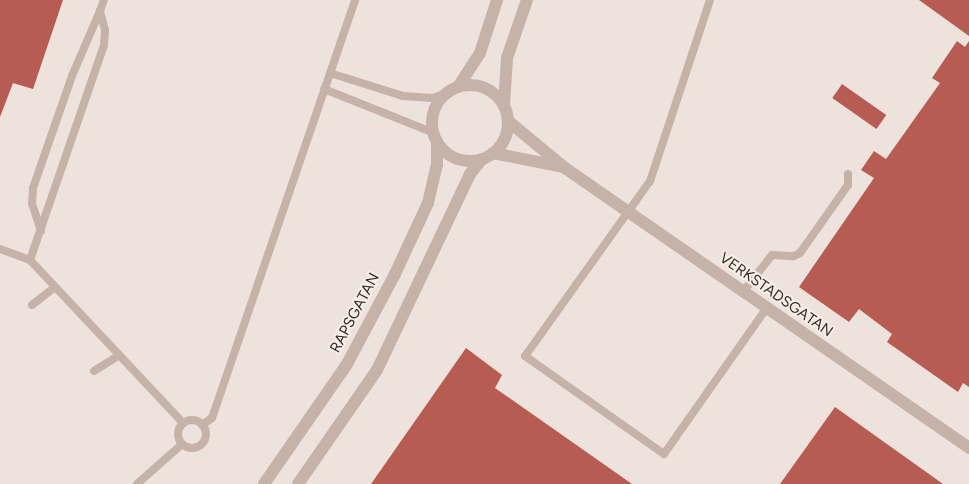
<!DOCTYPE html>
<style>
body{margin:0}
#map{position:relative;width:969px;height:484px;overflow:hidden;background:#eee3dc;font-family:Figtree,sans-serif}
div>[style]{position:absolute}
.building>*{inset:0;background:#b65c52;transform-origin:0 0}
.service>*{height:8px;margin:-4px;padding:0 4px;transform-origin:4px;border-radius:4px;background:#c5b2a9}
.service>.ring{margin:-4px;padding:0;box-sizing:content-box;background:none;border:8px solid #c5b2a9;border-radius:50%}
.minor>*{height:12px;margin:-6px;padding:0 6px;transform-origin:6px;border-radius:6px;background:#c5b2a9}
.tertiary>*{height:12px;margin:-6px;padding:0 6px;transform-origin:6px;border-radius:6px;background:#c5b2a9}
.tertiary>.ring{margin:-6px;padding:0;box-sizing:content-box;background:none;border:12px solid #c5b2a9;border-radius:50%}
span{translate:-50% -50%;white-space:nowrap;text-align:center;line-height:1.15;-webkit-text-stroke:4px #f6ede7;paint-order:stroke}
.street-label{font-size:15px;color:#332a28}
</style>
<div id="map">
<div class="building">
<div style="clip-path:polygon(0 0,63px 0,33px 89px,13px 83px,0 117px)"></div>
<div style="clip-path:polygon(919px 0,969px 0,969px 36px)"></div>
<div style="clip-path:polygon(957px 41px,965px 47px,969px 41px,969px 387px,963px 383px,958px 392px,887px 342px,892px 334px,859px 309px,849px 322px,799px 287px,874px 178px,861px 170px,874px 151px,886px 159px,940px 83px,932px 78px)"></div>
<div style="left:842px;top:84px;width:54px;height:17px;rotate:35deg"></div>
<div style="clip-path:polygon(466px 348px,502px 375px,495px 388px,632px 484px,371px 484px)"></div>
<div style="clip-path:polygon(835px 407px,943px 484px,780px 484px)"></div>
</div>
<div class="service">
<div style="left:710px;top:0;width:191px;rotate:108.3deg"></div>
<div style="left:650px;top:181px;width:215px;rotate:125.5deg"></div>
<div style="left:525px;top:356px;width:170px;rotate:35.2deg"></div>
<div style="left:664px;top:454px;width:177px;rotate:-54.9deg"></div>
<div style="left:330px;top:73px;width:77px;rotate:17.5deg"></div>
<div style="left:403px;top:96px;width:29px;rotate:4deg"></div>
<div style="left:432px;top:98px;width:16px;rotate:-18deg"></div>
<div style="left:324px;top:89px;width:118px;rotate:21.8deg"></div>
<div style="left:41px;top:231px;width:28px;rotate:-108deg"></div>
<div style="left:32px;top:204px;width:16px;rotate:-86deg"></div>
<div style="left:33px;top:188px;width:119px;rotate:-70.8deg"></div>
<div style="left:72px;top:76px;width:71px;rotate:-66.7deg"></div>
<div style="left:0;top:249px;width:32px;rotate:20deg"></div>
<div style="left:30px;top:260px;width:224px;rotate:46.8deg"></div>
<div style="left:30px;top:260px;width:227px;rotate:-71deg"></div>
<div style="left:104px;top:45px;width:15px;rotate:-86deg"></div>
<div style="left:105px;top:30px;width:20px;rotate:-105deg"></div>
<div style="left:100px;top:11px;width:12px;rotate:-70deg"></div>
<div style="left:743px;top:292px;width:47px;rotate:-51.9deg"></div>
<div style="left:772px;top:255px;width:22px;rotate:3deg"></div>
<div style="left:794px;top:256px;width:7px;rotate:-27deg"></div>
<div style="left:800px;top:253px;width:83px;rotate:-54.8deg"></div>
<div style="left:848px;top:185px;width:11px;rotate:-90deg"></div>
<div style="left:32px;top:305px;width:29px;rotate:-38deg"></div>
<div style="left:94px;top:371px;width:28px;rotate:-32deg"></div>
<div class="ring" style="left:178px;top:420px;width:20px;height:20px"></div>
<div style="left:202px;top:425px;width:12px;rotate:-35deg"></div>
<div style="left:212px;top:418px;width:442px;rotate:-71.1deg"></div>
<div style="left:137px;top:484px;width:60px;rotate:-41.6deg"></div>
</div>
<div class="minor">
<div style="left:508px;top:121px;width:74px;rotate:39.5deg"></div>
<div style="left:565px;top:168px;width:492px;rotate:34.7deg"></div>
<div style="left:493px;top:153px;width:71px;rotate:11.3deg"></div>
</div>
<div class="tertiary">
<div class="ring" style="left:432px;top:85px;width:64px;height:64px"></div>
<div style="left:458px;top:87px;width:40px;rotate:-57.1deg"></div>
<div style="left:480px;top:53px;width:56px;rotate:-72.2deg"></div>
<div style="left:504px;top:105px;width:47px;rotate:-86.3deg"></div>
<div style="left:507px;top:58px;width:61px;rotate:-71deg"></div>
<div style="left:264px;top:484px;width:146px;rotate:-55.3deg"></div>
<div style="left:347px;top:364px;width:102px;rotate:-61.9deg"></div>
<div style="left:395px;top:274px;width:78px;rotate:-65.1deg"></div>
<div style="left:428px;top:203px;width:39px;rotate:-77deg"></div>
<div style="left:437px;top:165px;width:23px;rotate:-90deg"></div>
<div style="left:298px;top:484px;width:139px;rotate:-55.3deg"></div>
<div style="left:377px;top:370px;width:217px;rotate:-64.6deg"></div>
<div style="left:470px;top:174px;width:19px;rotate:-51deg"></div>
</div>
<div class="street-label">
<span style="left:776px;top:295px;rotate:35deg">VERKSTADSGATAN</span>
<span style="left:355px;top:313px;rotate:-62deg">RAPSGATAN</span>
</div>
</div>
